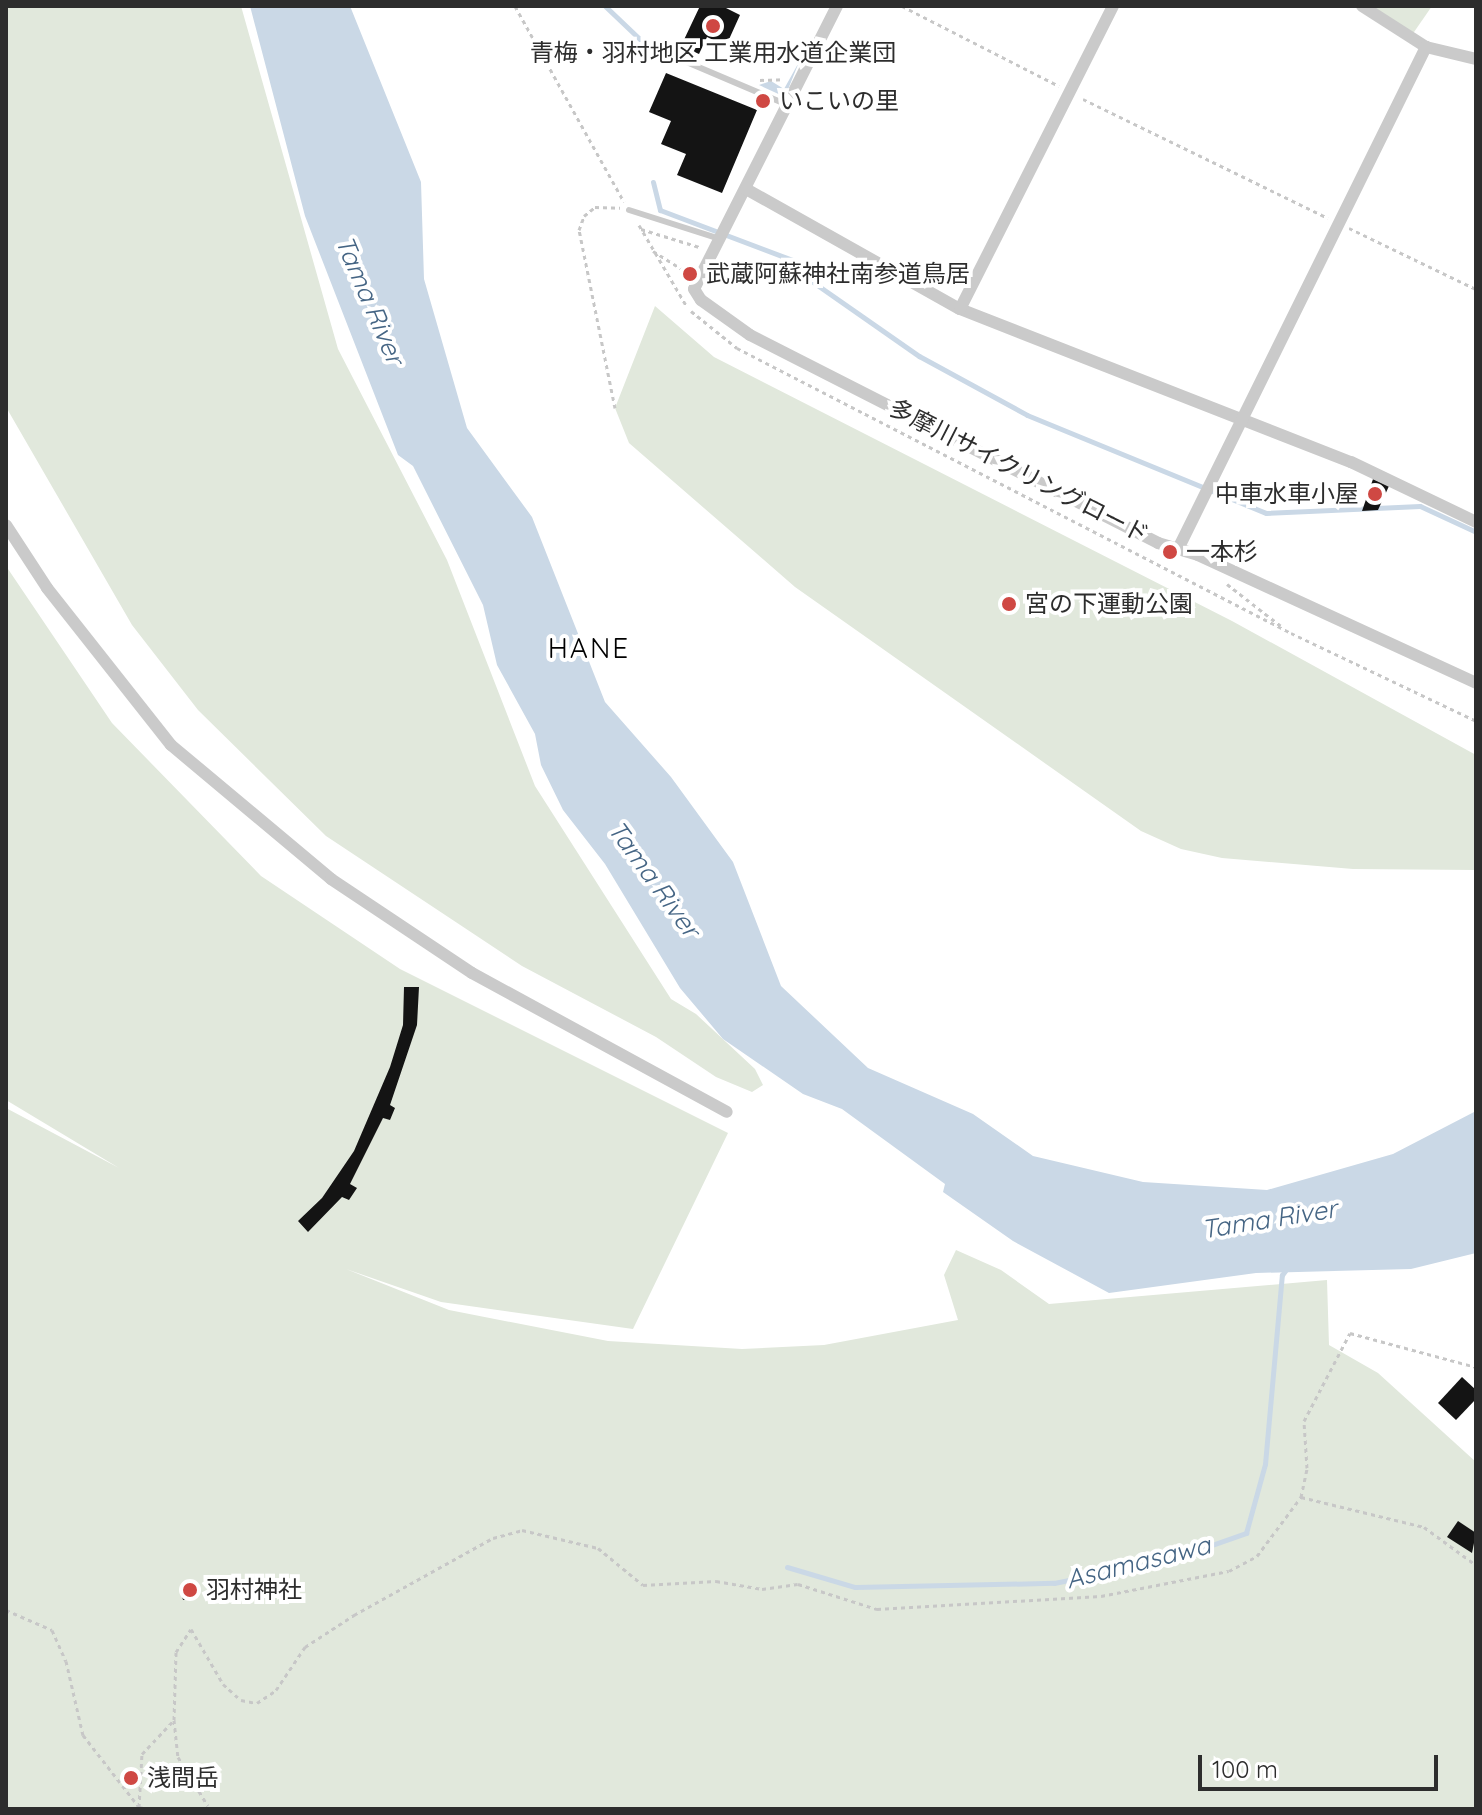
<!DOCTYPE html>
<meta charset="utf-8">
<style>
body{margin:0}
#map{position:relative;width:1482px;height:1815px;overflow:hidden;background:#fff;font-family:Quicksand,"Noto Sans JP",sans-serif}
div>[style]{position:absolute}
.green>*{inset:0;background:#e1e8dc}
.water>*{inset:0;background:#cad8e6}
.stream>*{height:5px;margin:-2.5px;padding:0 2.5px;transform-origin:2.5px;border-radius:2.5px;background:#cad8e6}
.building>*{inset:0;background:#141414}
.path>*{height:3px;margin-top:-1.5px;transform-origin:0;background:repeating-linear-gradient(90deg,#c7c7c7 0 4px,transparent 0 8px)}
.lane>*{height:6px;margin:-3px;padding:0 3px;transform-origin:3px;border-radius:3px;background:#cacaca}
.street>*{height:12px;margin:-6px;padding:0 6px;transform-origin:6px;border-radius:6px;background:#cacaca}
.dots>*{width:22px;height:22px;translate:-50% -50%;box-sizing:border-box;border:4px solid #fff;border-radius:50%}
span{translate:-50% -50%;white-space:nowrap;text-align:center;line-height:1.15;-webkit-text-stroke:8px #fff;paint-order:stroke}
.poi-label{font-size:24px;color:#2d2d2d}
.left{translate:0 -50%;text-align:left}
.right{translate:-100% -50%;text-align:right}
.street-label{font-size:24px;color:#2d2d2d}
.water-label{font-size:26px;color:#456584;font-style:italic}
.quarter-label{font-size:28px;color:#000;letter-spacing:2px}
.frame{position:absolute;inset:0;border:8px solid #2d2d2d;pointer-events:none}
.scale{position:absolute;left:1198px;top:1755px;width:240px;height:36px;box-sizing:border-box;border:4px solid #2d2d2d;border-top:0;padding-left:10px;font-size:24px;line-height:28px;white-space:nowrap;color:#2d2d2d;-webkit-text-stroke:6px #fff;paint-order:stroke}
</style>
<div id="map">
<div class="green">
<div style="clip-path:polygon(6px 6px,241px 6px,338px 349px,447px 560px,535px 786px,671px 999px,696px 1014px,755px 1069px,763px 1085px,752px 1092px,716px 1077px,656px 1037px,522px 966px,326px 836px,198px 710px,132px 625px,6px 407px)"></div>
<div style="clip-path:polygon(1371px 6px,1432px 6px,1412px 35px)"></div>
<div style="clip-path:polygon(655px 306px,714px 357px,1232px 621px,1476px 755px,1476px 870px,1353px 869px,1222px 858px,1181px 849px,1141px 831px,795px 587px,629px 443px,615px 408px)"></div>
<div style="clip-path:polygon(6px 566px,112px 723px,261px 876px,400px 969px,728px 1133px,633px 1329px,441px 1302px,346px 1269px,449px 1310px,608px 1341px,742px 1349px,824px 1345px,958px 1320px,944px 1275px,956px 1250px,1001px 1270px,1049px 1304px,1327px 1280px,1329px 1345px,1378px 1373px,1476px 1462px,1476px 1809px,6px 1809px,6px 1108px,119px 1168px,6px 1100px)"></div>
</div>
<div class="water">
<div style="clip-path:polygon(250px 6px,350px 6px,421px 182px,424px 279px,467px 428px,532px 517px,605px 702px,671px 777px,733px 862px,781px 986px,868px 1068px,973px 1114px,1033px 1156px,1143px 1182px,1267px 1190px,1393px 1154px,1476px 1111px,1476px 1253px,1411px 1269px,1256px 1273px,1109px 1293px,1013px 1241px,943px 1192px,945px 1184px,842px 1109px,803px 1094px,723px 1039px,680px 988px,605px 864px,563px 810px,541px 765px,535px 734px,497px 665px,483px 605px,413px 466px,398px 455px,305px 216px)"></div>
<div style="clip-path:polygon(799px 62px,785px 97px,759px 85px,771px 81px,784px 89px)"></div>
</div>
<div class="stream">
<div style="left:605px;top:6px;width:58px;rotate:43.6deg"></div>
<div style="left:653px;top:182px;width:29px;rotate:76deg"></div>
<div style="left:660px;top:210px;width:144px;rotate:20.7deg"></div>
<div style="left:795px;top:261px;width:24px;rotate:52deg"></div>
<div style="left:810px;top:280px;width:133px;rotate:34.9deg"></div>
<div style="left:919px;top:356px;width:123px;rotate:28.6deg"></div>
<div style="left:1027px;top:415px;width:258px;rotate:22.3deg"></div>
<div style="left:1266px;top:513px;width:154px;rotate:-2.6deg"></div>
<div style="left:1420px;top:506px;width:62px;rotate:24.9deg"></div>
<div style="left:787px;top:1567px;width:71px;rotate:16.4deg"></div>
<div style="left:855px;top:1587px;width:199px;rotate:-1.2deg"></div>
<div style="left:1054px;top:1583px;width:117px;rotate:-11.3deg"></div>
<div style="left:1169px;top:1560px;width:82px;rotate:-19.3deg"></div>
<div style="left:1246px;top:1533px;width:72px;rotate:-74.6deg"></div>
<div style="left:1265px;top:1464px;width:190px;rotate:-84.9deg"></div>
<div style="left:1282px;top:1275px;width:9px;rotate:-54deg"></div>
</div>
<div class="building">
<div style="clip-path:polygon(700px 6px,722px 6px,740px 15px,726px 46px,707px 37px,699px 54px,681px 46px)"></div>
<div style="clip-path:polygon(666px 73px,757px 110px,722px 193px,677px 175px,686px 154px,661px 144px,671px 121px,649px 112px)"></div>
<div style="clip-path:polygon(1373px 479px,1389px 486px,1378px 510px,1362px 511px)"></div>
<div style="clip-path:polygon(404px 987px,419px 987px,417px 1025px,390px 1105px,395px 1108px,390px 1120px,383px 1118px,350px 1184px,357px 1188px,349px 1200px,342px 1197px,308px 1232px,298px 1221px,322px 1198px,354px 1151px,390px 1067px,403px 1025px)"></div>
<div style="clip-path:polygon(1462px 1377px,1476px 1390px,1476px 1399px,1456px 1420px,1438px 1403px)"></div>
<div style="clip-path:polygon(1458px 1521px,1476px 1533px,1472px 1553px,1447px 1537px)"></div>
<div style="clip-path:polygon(191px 1587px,194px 1598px,183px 1600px,180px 1589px)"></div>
</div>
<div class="path">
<div style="left:515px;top:6px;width:224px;rotate:60.9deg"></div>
<div style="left:902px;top:6px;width:176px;rotate:27deg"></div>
<div style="left:760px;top:80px;width:24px;rotate:-2deg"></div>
<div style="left:1083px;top:99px;width:272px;rotate:25.9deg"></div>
<div style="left:639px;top:225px;width:93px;rotate:59.6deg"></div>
<div style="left:1349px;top:228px;width:141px;rotate:25.7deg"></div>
<div style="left:641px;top:229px;width:61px;rotate:17.2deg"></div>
<div style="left:653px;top:251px;width:40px;rotate:32deg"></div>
<div style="left:691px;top:311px;width:59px;rotate:38.8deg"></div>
<div style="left:737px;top:348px;width:623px;rotate:27.22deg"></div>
<div style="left:1291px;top:633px;width:205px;rotate:25.4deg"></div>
<div style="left:615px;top:408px;width:182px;rotate:-101.4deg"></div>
<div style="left:579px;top:230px;width:15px;rotate:-70deg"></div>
<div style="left:584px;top:216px;width:14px;rotate:-39deg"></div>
<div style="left:595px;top:207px;width:25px;rotate:2deg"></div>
<div style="left:1227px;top:584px;width:68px;rotate:37.9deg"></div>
<div style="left:1301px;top:1497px;width:30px;rotate:-78deg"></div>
<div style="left:1307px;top:1468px;width:47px;rotate:-93.7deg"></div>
<div style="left:1304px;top:1421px;width:99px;rotate:-62.4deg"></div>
<div style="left:1350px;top:1333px;width:131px;rotate:15.1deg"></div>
<div style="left:6px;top:1610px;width:50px;rotate:23.5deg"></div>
<div style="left:52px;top:1630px;width:34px;rotate:66deg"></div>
<div style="left:66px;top:1661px;width:76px;rotate:77.1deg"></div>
<div style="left:83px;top:1735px;width:91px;rotate:52.1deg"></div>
<div style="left:139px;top:1807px;width:53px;rotate:-86.8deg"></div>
<div style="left:142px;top:1754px;width:47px;rotate:-46.7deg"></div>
<div style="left:174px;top:1720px;width:68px;rotate:-88.3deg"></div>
<div style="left:176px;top:1652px;width:27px;rotate:-57deg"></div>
<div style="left:191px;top:1629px;width:64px;rotate:59.8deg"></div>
<div style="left:223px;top:1684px;width:24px;rotate:42deg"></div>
<div style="left:241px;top:1700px;width:16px;rotate:11deg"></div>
<div style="left:257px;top:1703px;width:23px;rotate:-34deg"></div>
<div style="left:276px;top:1690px;width:52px;rotate:-56deg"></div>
<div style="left:305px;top:1647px;width:59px;rotate:-33.1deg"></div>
<div style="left:354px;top:1615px;width:159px;rotate:-29deg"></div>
<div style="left:493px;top:1538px;width:30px;rotate:-15deg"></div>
<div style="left:522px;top:1530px;width:78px;rotate:13.3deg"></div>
<div style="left:598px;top:1548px;width:58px;rotate:39.4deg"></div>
<div style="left:643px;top:1585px;width:73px;rotate:-3.1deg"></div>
<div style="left:716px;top:1581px;width:47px;rotate:9.9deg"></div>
<div style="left:762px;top:1589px;width:36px;rotate:-8deg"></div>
<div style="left:798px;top:1584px;width:83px;rotate:17.6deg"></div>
<div style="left:877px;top:1609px;width:224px;rotate:-3.3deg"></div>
<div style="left:1101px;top:1596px;width:130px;rotate:-11.1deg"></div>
<div style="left:1229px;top:1571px;width:32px;rotate:-28deg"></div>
<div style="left:1257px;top:1556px;width:74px;rotate:-53.3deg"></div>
<div style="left:1301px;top:1497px;width:127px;rotate:13.7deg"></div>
<div style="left:1424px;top:1527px;width:64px;rotate:36.2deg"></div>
<div style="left:174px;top:1720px;width:37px;rotate:84deg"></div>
<div style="left:178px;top:1757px;width:57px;rotate:58.5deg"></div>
<div style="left:139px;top:1807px;width:9px;rotate:13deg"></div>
<div style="left:166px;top:1809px;width:44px"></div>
</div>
<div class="lane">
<div style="left:663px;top:52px;width:136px;rotate:23deg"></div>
<div style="left:629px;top:210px;width:96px;rotate:17.7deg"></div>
</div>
<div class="street">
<div style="left:837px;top:6px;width:317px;rotate:116.8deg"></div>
<div style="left:694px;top:289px;width:13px;rotate:58deg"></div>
<div style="left:701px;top:300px;width:60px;rotate:35.5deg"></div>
<div style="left:750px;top:335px;width:458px;rotate:27deg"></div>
<div style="left:1158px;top:543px;width:42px;rotate:16.7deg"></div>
<div style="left:1198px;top:555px;width:306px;rotate:24.7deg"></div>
<div style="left:1362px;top:6px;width:76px;rotate:32.6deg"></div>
<div style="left:1426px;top:47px;width:51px;rotate:13.5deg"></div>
<div style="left:746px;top:189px;width:245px;rotate:29.3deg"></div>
<div style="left:960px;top:309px;width:420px;rotate:21.4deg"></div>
<div style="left:1351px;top:462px;width:139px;rotate:25.6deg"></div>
<div style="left:960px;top:309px;width:339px;rotate:-63.2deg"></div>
<div style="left:6px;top:525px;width:75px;rotate:56.9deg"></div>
<div style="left:47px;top:588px;width:200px;rotate:51.7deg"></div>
<div style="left:171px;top:745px;width:209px;rotate:39.9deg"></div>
<div style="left:331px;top:879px;width:169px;rotate:33.7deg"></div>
<div style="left:472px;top:973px;width:290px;rotate:28.6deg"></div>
<div style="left:1179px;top:547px;width:558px;rotate:-63.71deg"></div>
</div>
<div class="dots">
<div style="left:713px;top:26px;background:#cf4843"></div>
<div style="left:763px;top:101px;background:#cf4843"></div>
<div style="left:690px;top:274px;background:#cf4843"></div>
<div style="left:1375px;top:494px;background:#cf4843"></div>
<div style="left:1170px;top:552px;background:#cf4843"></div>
<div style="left:1009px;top:604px;background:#cf4843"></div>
<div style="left:190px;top:1590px;background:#cf4843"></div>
<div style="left:131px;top:1778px;background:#cf4843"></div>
</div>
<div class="poi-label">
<span style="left:713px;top:53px">青梅・羽村地区 工業用水道企業団</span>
<span class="left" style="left:779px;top:101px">いこいの里</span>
<span class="left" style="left:706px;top:274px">武蔵阿蘇神社南参道鳥居</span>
<span class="right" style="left:1359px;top:494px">中車水車小屋</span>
<span class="left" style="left:1186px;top:552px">一本杉</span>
<span class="left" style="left:1025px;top:604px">宮の下運動公園</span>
<span class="left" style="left:206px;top:1590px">羽村神社</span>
<span class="left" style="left:147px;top:1778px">浅間岳</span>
</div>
<div class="street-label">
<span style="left:1019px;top:471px;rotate:27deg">多摩川サイクリングロード</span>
</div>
<div class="water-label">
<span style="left:370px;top:300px;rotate:67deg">Tama River</span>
<span style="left:654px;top:879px;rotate:54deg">Tama River</span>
<span style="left:1269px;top:1219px;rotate:-9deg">Tama River</span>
<span style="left:1138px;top:1562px;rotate:-14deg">Asamasawa</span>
</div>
<div class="quarter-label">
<span style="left:589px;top:648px">HANE</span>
</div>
<div class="frame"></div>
<div class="scale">100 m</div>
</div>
